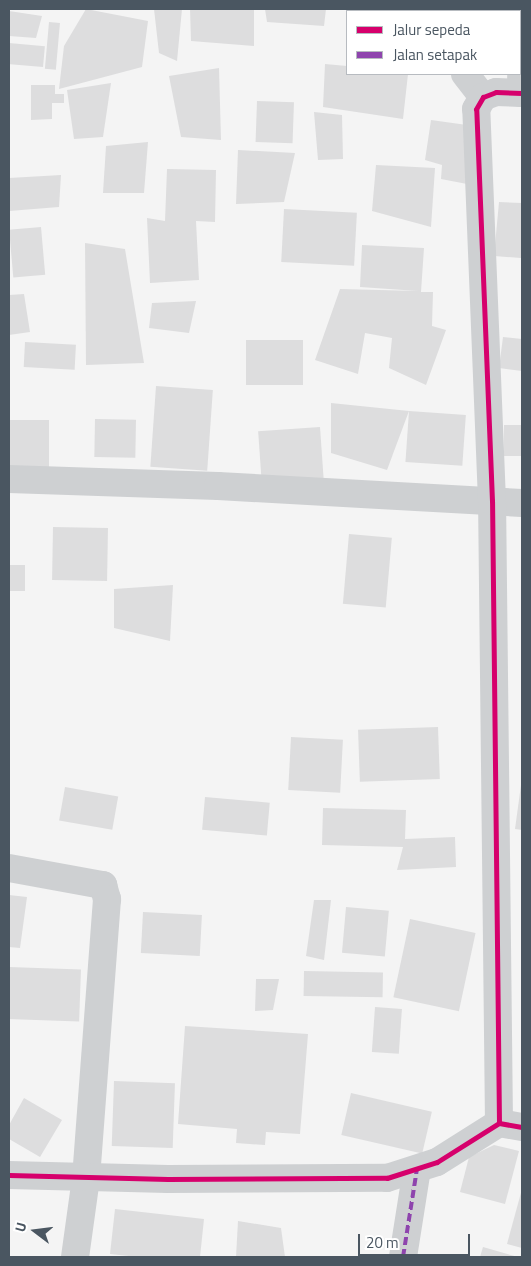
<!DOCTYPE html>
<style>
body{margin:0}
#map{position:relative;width:531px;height:1266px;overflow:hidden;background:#f4f4f4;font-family:"Titillium Web",sans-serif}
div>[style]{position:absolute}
.building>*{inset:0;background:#ddddde;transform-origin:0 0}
.minor>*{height:28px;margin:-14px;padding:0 14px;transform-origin:14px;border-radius:14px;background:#ced0d2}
.quiet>*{height:4px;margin-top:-2px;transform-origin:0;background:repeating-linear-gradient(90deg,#8e44ad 0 8px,transparent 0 12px)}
.cycleway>*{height:5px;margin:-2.5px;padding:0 2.5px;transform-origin:2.5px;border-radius:2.5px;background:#d6006c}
span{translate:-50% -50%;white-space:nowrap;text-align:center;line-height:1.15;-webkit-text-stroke:5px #fff;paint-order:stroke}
.frame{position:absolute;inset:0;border:10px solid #4a5661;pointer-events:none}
.legend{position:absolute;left:346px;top:10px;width:175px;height:65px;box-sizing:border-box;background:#fff;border:1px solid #b7bbc0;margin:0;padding:6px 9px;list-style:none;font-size:15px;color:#4a5661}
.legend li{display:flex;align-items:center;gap:10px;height:25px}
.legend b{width:25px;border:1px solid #b7bbc0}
.north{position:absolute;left:10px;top:1206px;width:50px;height:50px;-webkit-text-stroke:4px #fff;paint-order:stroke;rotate:285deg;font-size:14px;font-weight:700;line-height:20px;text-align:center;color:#4a5661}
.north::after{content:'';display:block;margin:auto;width:18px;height:22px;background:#4a5661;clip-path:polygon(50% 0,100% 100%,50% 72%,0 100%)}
.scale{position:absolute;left:358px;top:1234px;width:112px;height:22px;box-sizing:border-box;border:2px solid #4a5661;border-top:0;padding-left:6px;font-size:15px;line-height:18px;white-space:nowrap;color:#4a5661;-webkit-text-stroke:4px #fff;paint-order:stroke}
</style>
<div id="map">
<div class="building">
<div style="clip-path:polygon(86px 9px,148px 21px,142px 67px,59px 89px,64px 46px)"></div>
<div style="clip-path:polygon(154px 9px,182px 9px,177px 61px,159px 53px)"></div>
<div style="clip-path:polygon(190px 9px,254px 9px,254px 46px,191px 41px)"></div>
<div style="clip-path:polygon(265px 9px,326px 9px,324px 26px,267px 22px)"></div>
<div style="clip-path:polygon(390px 9px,458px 9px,458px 11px,407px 11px)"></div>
<div style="clip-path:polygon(9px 11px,42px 16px,36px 38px,9px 36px)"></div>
<div style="left:49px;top:22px;width:11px;height:47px;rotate:5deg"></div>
<div style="left:9px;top:43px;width:36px;height:21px;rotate:5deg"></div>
<div style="clip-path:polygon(325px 64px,347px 66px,347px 74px,408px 74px,403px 119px,323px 107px)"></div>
<div style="clip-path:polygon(219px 68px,221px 140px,181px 137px,169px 76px)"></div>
<div style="clip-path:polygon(111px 83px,103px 137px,74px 139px,67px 90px)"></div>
<div style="clip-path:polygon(31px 85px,55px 85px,55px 94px,64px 94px,64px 103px,52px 103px,52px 119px,31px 120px)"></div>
<div style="left:257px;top:101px;width:37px;height:41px;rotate:2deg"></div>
<div style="clip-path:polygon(314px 112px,342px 115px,343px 159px,318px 160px)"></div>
<div style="clip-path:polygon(431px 120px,467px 125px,467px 184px,441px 179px,442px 165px,425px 160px)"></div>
<div style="clip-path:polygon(148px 142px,144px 193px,103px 193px,106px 146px)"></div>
<div style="clip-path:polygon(238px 150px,295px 153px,284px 202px,236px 204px)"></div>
<div style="clip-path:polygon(376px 165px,435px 168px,431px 227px,372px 211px)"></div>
<div style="clip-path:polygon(167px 169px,216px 170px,215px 222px,196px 221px,199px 280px,150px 283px,147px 218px,165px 221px)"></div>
<div style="clip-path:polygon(61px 175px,59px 207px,9px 211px,9px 178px)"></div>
<div style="clip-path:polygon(499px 202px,522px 203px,521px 258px,494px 256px)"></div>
<div style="left:284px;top:209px;width:73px;height:53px;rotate:3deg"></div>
<div style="left:41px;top:227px;width:48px;height:32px;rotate:85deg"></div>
<div style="clip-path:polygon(85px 243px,125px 249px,144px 363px,86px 365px)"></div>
<div style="clip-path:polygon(362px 245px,424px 248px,421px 292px,433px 292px,432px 326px,446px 330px,426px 385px,389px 368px,392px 338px,365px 333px,358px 374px,315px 360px,340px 289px,418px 291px,360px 287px)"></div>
<div style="clip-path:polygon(24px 294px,30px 332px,9px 335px,9px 295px)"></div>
<div style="clip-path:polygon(196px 301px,189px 333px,149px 328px,152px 303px)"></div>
<div style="clip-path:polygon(503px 337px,522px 339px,522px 371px,499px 368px)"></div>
<div style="left:246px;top:340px;width:57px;height:45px"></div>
<div style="left:25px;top:342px;width:51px;height:25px;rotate:3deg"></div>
<div style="left:156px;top:386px;width:57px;height:81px;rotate:4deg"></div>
<div style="clip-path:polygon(331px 403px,409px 411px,387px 470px,331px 453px)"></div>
<div style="left:409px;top:411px;width:57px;height:51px;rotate:4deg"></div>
<div style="left:95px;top:419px;width:41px;height:38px;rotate:1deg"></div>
<div style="left:9px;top:420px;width:40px;height:48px"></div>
<div style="left:504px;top:425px;width:18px;height:31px"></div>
<div style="left:320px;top:427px;width:52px;height:62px;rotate:86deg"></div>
<div style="left:53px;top:527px;width:55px;height:53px;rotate:1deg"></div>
<div style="left:349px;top:534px;width:43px;height:70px;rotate:5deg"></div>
<div style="left:25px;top:565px;width:26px;height:16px;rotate:90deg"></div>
<div style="clip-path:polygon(173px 585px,170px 641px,114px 628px,114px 589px)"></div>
<div style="left:438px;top:727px;width:52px;height:80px;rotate:88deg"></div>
<div style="left:291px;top:737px;width:52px;height:53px;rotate:3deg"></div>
<div style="clip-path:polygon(521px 785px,522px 785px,522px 830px,515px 829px)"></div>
<div style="left:65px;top:787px;width:54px;height:34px;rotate:10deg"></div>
<div style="left:205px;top:797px;width:65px;height:33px;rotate:5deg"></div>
<div style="clip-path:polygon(323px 808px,406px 810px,405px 839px,455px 837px,456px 867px,397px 870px,403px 847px,322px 845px)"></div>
<div style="clip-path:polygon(9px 895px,27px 897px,20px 948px,9px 947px)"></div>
<div style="clip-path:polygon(314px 900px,331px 900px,324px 960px,306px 956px)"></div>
<div style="left:346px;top:907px;width:43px;height:46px;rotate:5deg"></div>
<div style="left:143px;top:912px;width:59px;height:41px;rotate:3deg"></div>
<div style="left:410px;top:919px;width:67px;height:80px;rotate:12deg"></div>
<div style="left:9px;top:967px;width:72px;height:52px;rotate:2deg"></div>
<div style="left:304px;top:971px;width:79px;height:25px;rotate:1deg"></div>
<div style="clip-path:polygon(256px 979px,279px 979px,273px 1010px,255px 1011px)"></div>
<div style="left:375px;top:1007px;width:27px;height:45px;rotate:4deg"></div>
<div style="clip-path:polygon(185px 1026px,308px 1034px,300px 1134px,266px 1132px,265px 1145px,236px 1143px,237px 1129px,178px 1124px)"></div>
<div style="left:114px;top:1081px;width:61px;height:65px;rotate:2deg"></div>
<div style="left:351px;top:1093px;width:83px;height:43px;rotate:13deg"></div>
<div style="clip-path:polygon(24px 1098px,62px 1120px,40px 1157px,9px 1139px,9px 1125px)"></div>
<div style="clip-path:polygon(494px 1145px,519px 1151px,505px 1204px,460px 1192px,469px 1157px)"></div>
<div style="clip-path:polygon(522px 1189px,522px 1248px,507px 1244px)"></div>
<div style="clip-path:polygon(115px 1209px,204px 1219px,200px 1257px,138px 1257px,110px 1254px)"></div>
<div style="clip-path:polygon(238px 1221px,281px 1228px,285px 1257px,236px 1257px)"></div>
<div style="clip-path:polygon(483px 1247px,518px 1257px,480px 1257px)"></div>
</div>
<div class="minor">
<div style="left:363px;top:11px;width:2px;rotate:-63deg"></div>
<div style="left:465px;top:74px;width:29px;rotate:52deg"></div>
<div style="left:521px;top:93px;width:84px;rotate:-89.3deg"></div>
<div style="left:9px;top:479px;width:209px;rotate:1.9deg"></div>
<div style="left:218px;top:486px;width:304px;rotate:3.2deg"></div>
<div style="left:9px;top:868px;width:96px;rotate:10.3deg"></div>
<div style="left:103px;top:885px;width:15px;rotate:74deg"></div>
<div style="left:107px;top:899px;width:280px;rotate:94.3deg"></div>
<div style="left:86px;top:1178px;width:80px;rotate:97.9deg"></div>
<div style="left:499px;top:1123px;width:622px;rotate:-90.64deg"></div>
<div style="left:492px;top:501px;width:392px;rotate:-92.3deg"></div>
<div style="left:476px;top:109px;width:14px;rotate:-60deg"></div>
<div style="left:483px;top:97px;width:14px;rotate:-21deg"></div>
<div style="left:496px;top:92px;width:26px;rotate:2deg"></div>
<div style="left:9px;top:1175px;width:159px;rotate:1.4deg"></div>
<div style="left:168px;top:1179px;width:219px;rotate:-0.3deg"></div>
<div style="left:387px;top:1178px;width:52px;rotate:-17.7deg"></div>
<div style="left:437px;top:1162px;width:73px;rotate:-32.2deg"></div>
<div style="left:499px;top:1123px;width:23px;rotate:10deg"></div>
<div style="left:403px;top:1257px;width:89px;rotate:-81deg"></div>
</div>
<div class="quiet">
<div style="left:403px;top:1257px;width:89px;rotate:-81deg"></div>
</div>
<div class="cycleway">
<div style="left:499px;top:1123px;width:622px;rotate:-90.64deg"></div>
<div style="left:492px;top:501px;width:392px;rotate:-92.3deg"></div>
<div style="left:476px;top:109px;width:14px;rotate:-60deg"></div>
<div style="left:483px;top:97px;width:14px;rotate:-21deg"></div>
<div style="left:496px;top:92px;width:26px;rotate:2deg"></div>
<div style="left:9px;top:1175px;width:159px;rotate:1.4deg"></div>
<div style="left:168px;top:1179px;width:219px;rotate:-0.3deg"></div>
<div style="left:387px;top:1178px;width:52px;rotate:-17.7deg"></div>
<div style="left:437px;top:1162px;width:73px;rotate:-32.2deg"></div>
<div style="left:499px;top:1123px;width:23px;rotate:10deg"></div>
</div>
<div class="frame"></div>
<ul class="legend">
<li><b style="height:6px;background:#d6006c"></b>Jalur sepeda</li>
<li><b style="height:6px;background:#8e44ad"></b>Jalan setapak</li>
</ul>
<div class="north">U</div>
<div class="scale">20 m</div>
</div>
